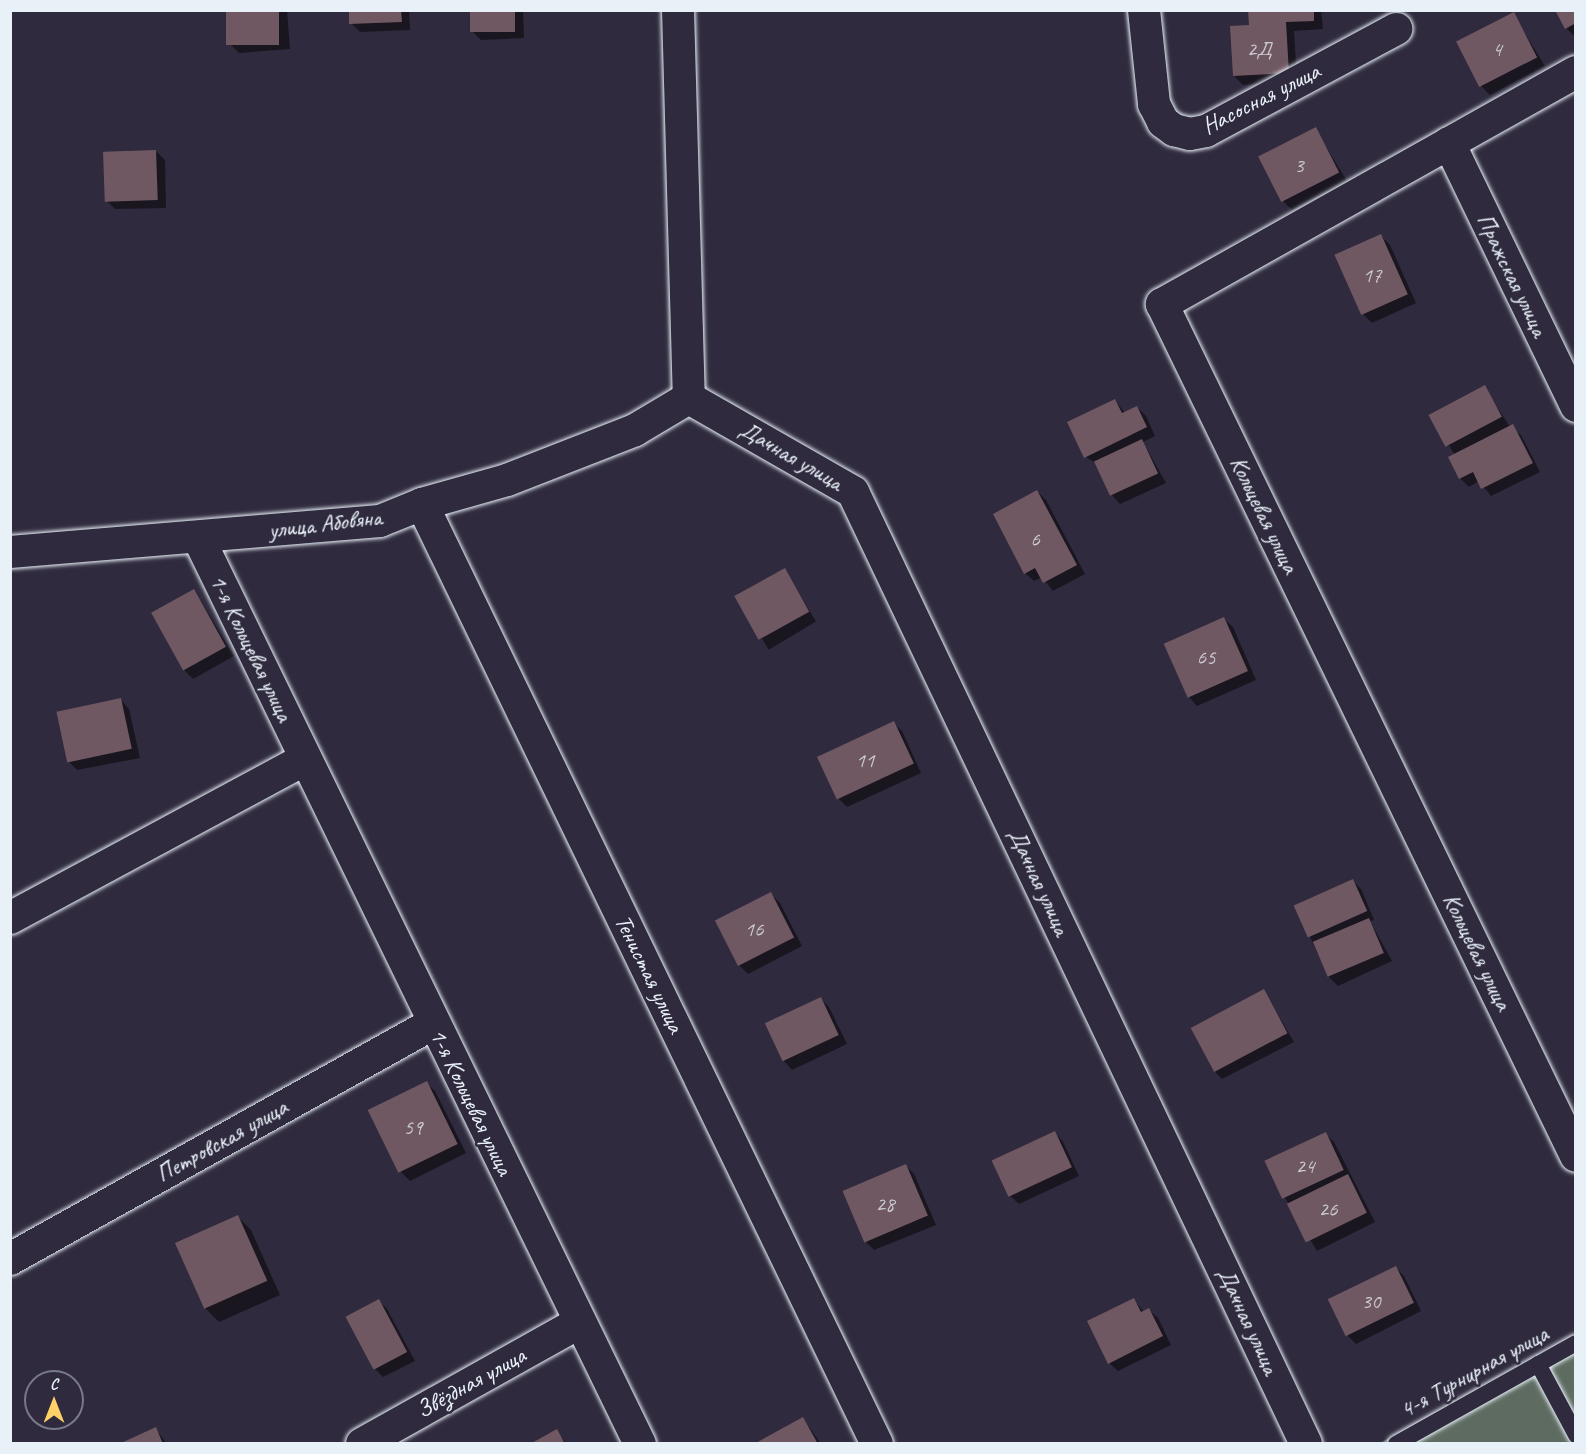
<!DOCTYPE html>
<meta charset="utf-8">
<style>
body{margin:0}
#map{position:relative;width:1586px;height:1454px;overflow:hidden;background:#2f2a3d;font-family:Caveat,sans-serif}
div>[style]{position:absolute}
.green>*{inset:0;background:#5e6b61}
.shadow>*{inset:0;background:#0007;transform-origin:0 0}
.building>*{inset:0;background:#705862;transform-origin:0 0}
.roads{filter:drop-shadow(0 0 2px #e8f1f8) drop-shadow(0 0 2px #e8f1f8)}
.service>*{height:16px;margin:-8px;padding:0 8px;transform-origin:8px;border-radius:8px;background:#2f2a3d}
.minor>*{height:32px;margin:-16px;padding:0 16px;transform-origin:16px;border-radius:16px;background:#2f2a3d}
span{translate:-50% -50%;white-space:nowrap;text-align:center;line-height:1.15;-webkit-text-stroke:5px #2f2a3d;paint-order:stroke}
.number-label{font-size:21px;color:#cacbd2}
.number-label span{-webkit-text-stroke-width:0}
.street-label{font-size:24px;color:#e8f1f8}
.frame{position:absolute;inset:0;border:12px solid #e8f1f8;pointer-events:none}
.north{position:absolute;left:24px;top:1370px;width:60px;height:60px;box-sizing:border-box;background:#2f2a3d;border:2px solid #797a88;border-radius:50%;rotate:0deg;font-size:16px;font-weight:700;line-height:24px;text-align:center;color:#e8f1f8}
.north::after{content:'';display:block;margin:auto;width:21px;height:27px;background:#ffd166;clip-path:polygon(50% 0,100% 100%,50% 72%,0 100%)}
</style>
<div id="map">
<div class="green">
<div style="clip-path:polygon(1575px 1334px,1575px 1443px,1380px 1443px)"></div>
</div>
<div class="shadow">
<div style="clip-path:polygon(228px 10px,287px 10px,290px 49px,239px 53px,230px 44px)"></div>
<div style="clip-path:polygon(350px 10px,409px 10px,410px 30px,360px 32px,351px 23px)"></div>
<div style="clip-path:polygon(471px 10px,523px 10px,524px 38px,481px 40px,472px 31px)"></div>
<div style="clip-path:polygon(1250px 10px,1321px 10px,1323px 29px,1294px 31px,1297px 81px,1243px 85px,1234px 76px,1251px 26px)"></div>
<div style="clip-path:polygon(1576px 10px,1576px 36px,1575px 37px,1566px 28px)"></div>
<div style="clip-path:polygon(1513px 14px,1545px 66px,1490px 95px,1481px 86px)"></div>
<div style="clip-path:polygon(1315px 129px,1347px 181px,1292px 210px,1283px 201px)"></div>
<div style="clip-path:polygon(156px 151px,165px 160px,166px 208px,115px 209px,106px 200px)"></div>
<div style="clip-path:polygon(1381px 236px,1390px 245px,1416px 303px,1372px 323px,1363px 314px)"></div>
<div style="clip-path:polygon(1484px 387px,1510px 427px,1521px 435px,1540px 472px,1491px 496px,1479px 481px,1469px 487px,1460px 478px,1455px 455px,1430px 415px)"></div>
<div style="clip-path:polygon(1115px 400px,1125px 413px,1137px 407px,1146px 416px,1155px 436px,1143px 442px,1166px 483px,1120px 504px,1112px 495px,1097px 464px,1086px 457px)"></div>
<div style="clip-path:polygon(1037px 491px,1046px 500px,1085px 574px,1053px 591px,1042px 577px,1034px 581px,1025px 573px)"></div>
<div style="left:785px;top:570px;width:60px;height:55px;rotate:59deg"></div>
<div style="clip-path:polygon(194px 590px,234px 656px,193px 679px,184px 670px)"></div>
<div style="clip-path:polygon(1224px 619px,1233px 627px,1256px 680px,1197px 706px,1189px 697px)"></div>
<div style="clip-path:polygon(121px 700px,129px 709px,140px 758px,77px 770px,68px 761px)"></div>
<div style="clip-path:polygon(893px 723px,902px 731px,921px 773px,847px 807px,839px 799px,819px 757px)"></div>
<div style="clip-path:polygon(1352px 880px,1361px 889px,1374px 920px,1370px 921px,1392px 961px,1338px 986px,1329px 977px,1295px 905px)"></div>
<div style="clip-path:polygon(771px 894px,780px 903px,802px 946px,748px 974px,739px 965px)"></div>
<div style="clip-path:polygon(1264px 991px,1294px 1042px,1222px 1079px,1213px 1070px,1192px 1028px)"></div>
<div style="clip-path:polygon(821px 999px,829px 1007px,847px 1044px,792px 1070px,784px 1061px)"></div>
<div style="clip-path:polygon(426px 1083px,435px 1091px,466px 1153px,410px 1181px,401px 1172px)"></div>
<div style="clip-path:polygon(1055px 1133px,1063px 1142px,1079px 1176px,1019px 1204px,1010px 1196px)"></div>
<div style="clip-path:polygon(1325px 1134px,1334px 1142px,1375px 1222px,1317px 1251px,1285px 1198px)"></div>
<div style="clip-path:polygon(906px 1166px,914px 1174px,936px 1225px,874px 1250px,866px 1242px)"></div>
<div style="clip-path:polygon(238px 1217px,251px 1230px,280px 1295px,219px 1322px,206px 1309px,177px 1244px)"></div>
<div style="clip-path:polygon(1395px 1267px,1404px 1276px,1421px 1311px,1356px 1344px,1347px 1335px)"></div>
<div style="clip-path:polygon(1134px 1300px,1144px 1312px,1149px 1310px,1158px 1318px,1171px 1345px,1118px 1371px,1109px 1363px)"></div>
<div style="clip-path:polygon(379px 1301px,387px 1309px,415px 1361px,383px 1377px,375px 1369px)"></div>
<div style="clip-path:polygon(803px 1418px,821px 1444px,757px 1444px)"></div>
<div style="clip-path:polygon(155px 1428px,167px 1444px,122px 1444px)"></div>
<div style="clip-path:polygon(556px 1431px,567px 1444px,533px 1444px)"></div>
</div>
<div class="building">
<div style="left:226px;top:10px;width:53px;height:35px"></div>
<div style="clip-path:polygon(349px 10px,401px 10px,402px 22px,349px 24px)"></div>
<div style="left:470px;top:10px;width:45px;height:22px"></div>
<div style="clip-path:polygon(1248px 10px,1314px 10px,1314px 21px,1286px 22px,1289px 73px,1233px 76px,1230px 26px,1249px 25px)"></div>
<div style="clip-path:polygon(1555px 10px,1576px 10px,1576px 23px,1565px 29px)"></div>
<div style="left:1514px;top:12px;width:51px;height:65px;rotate:63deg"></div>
<div style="left:1316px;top:127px;width:51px;height:65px;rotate:63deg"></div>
<div style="left:156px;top:150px;width:50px;height:53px;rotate:88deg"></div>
<div style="left:1381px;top:234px;width:66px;height:51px;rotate:66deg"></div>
<div style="left:1485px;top:385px;width:36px;height:64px;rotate:62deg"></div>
<div style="clip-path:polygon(1115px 399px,1122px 413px,1137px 406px,1147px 427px,1084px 458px,1067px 422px)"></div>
<div style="clip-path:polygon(1513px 424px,1533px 463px,1481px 489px,1473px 472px,1459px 479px,1448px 457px)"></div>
<div style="left:1142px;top:439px;width:38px;height:53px;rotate:65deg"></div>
<div style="clip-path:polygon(1037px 490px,1077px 565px,1043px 583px,1035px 568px,1024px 574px,993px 514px)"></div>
<div style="left:785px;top:568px;width:50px;height:58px;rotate:61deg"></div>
<div style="left:194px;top:589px;width:66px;height:49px;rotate:61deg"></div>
<div style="left:1224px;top:617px;width:59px;height:66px;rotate:66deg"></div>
<div style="left:121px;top:698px;width:52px;height:66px;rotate:78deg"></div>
<div style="left:894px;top:721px;width:47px;height:85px;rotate:65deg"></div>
<div style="left:1353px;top:879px;width:35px;height:65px;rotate:66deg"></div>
<div style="left:771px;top:892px;width:51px;height:63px;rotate:63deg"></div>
<div style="left:1369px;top:918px;width:38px;height:61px;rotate:67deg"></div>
<div style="left:1264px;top:989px;width:50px;height:83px;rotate:62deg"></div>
<div style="left:821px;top:997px;width:42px;height:62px;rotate:65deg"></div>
<div style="left:427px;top:1081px;width:70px;height:66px;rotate:64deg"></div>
<div style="left:1055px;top:1131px;width:40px;height:70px;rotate:65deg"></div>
<div style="left:1326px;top:1132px;width:42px;height:68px;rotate:65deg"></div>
<div style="left:906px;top:1164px;width:56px;height:69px;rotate:67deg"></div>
<div style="left:1348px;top:1174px;width:43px;height:68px;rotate:64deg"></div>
<div style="left:238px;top:1215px;width:72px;height:69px;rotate:66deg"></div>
<div style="left:1396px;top:1266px;width:41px;height:76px;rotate:64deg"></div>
<div style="clip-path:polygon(1134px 1298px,1141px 1312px,1149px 1308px,1163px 1336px,1108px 1364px,1087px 1321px)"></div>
<div style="left:379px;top:1299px;width:60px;height:38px;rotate:62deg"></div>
<div style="clip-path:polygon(803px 1417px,818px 1444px,754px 1444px)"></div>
<div style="clip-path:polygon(156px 1427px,163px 1444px,119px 1444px)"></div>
<div style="clip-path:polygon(557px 1429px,565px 1444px,530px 1444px)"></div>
</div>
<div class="roads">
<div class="service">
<div style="left:1538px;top:1364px;width:81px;rotate:61.8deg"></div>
<div style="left:1396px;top:1444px;width:206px;rotate:-29.3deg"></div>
</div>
<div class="minor">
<div style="left:678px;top:10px;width:388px;rotate:88.4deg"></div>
<div style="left:1144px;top:10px;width:95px;rotate:83.9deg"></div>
<div style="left:1154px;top:104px;width:20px;rotate:63deg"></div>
<div style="left:1163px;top:122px;width:14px;rotate:36deg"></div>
<div style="left:1174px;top:130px;width:16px;rotate:14deg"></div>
<div style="left:1190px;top:134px;width:16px;rotate:-11deg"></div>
<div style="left:1206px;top:131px;width:216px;rotate:-28.2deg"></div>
<div style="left:1576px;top:72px;width:475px;rotate:150.7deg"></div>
<div style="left:1162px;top:304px;width:947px;rotate:64.08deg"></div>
<div style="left:1449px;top:143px;width:292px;rotate:64.2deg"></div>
<div style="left:689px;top:398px;width:189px;rotate:29.8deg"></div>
<div style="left:853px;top:492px;width:1054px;rotate:64.55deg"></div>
<div style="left:422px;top:504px;width:1044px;rotate:64.17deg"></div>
<div style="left:198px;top:537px;width:1009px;rotate:64.02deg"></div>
<div style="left:10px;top:552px;width:371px;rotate:-4.8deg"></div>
<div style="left:380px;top:521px;width:45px;rotate:-22deg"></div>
<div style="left:422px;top:504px;width:88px;rotate:-15.8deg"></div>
<div style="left:507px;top:480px;width:137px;rotate:-21.3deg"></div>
<div style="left:635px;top:430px;width:63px;rotate:-30.7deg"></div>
<div style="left:10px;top:918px;width:335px;rotate:-28.3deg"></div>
<div style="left:10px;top:1259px;width:484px;rotate:-29.1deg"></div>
<div style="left:362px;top:1444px;width:250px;rotate:-29.2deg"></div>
</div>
</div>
<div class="number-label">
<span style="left:1259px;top:49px">2Д</span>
<span style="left:1497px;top:49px">4</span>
<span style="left:1299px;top:165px">3</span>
<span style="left:1372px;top:275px">17</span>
<span style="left:1035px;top:539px">6</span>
<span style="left:1206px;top:657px">65</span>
<span style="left:865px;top:760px">11</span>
<span style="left:754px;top:929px">16</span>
<span style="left:413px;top:1127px">59</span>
<span style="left:1305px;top:1166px">24</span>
<span style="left:885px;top:1204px">28</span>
<span style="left:1328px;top:1209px">26</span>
<span style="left:1371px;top:1301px">30</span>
</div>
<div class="street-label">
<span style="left:1261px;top:99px;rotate:-27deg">Насосная улица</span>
<span style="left:1512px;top:275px;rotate:64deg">Пражская улица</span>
<span style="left:791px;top:456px;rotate:30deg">Дачная улица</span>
<span style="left:1264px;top:515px;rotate:64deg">Кольцевая улица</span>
<span style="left:325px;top:524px;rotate:-7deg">улица Абовяна</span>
<span style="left:251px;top:648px;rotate:64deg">1-я Кольцевая улица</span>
<span style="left:1039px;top:882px;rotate:65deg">Дачная улица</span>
<span style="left:1477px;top:952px;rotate:64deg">Кольцевая улица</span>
<span style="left:649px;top:974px;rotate:64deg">Тенистая улица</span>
<span style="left:471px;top:1102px;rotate:64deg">1-я Кольцевая улица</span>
<span style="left:222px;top:1141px;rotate:-29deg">Петровская улица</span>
<span style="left:1248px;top:1321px;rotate:65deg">Дачная улица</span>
<span style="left:1474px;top:1372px;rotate:-29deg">4-я Турнирная улица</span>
<span style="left:471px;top:1383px;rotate:-29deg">Звёздная улица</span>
</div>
<div class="frame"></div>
<div class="north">С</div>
</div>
